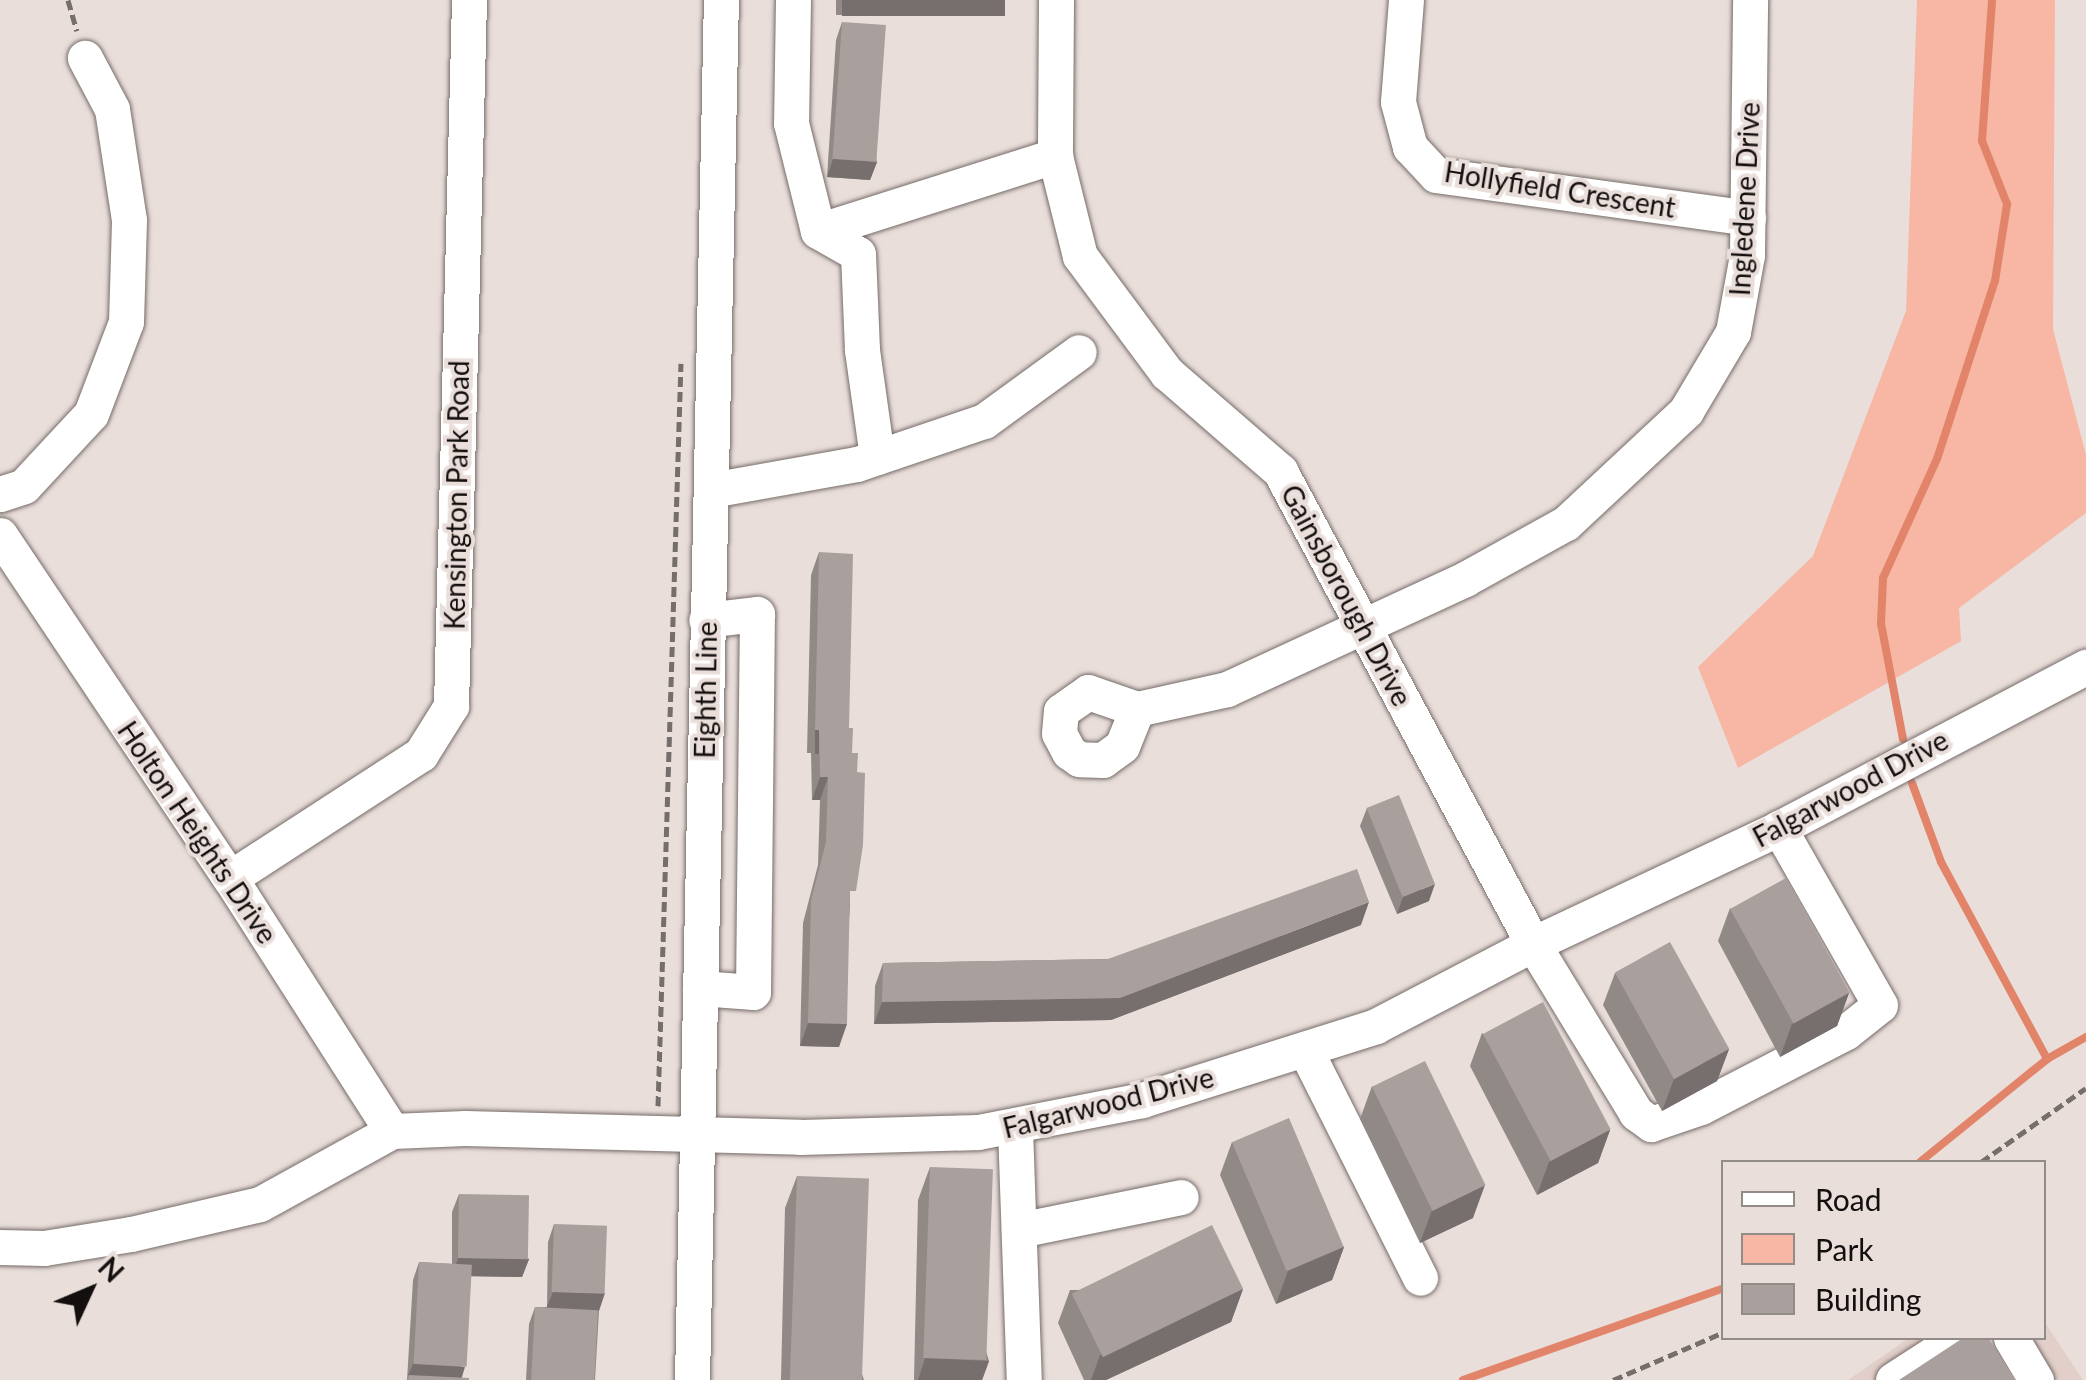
<!DOCTYPE html>
<style>
body{margin:0}
#map{position:relative;width:2086px;height:1380px;overflow:hidden;background:#e9deda;font-family:Lato,sans-serif}
div>[style]{position:absolute}
.built>*{inset:0;background:#e2cfc9}
.green>*{inset:0;background:#f7b7a4}
.stream>*{height:8px;margin:-4px;padding:0 4px;transform-origin:4px;border-radius:4px;background:#e28469}
.path>*{height:5px;margin-top:-2.5px;transform-origin:0;background:repeating-linear-gradient(90deg,#756e6c 0 10px,transparent 0 15px)}
.roads{filter:drop-shadow(0 0 2px #766c69) drop-shadow(0 0 2px #766c69)}
.minor>*{height:35px;margin:-17.5px;padding:0 17.5px;transform-origin:17.5px;border-radius:17.5px;background:#fff}
.wall>*{inset:0;background:#918986;transform-origin:0 0}
.shaded-wall>*{inset:0;background:#766f6d;transform-origin:0 0}
.building>*{inset:0;background:#a99f9c;transform-origin:0 0}
span{translate:-50% -50%;white-space:nowrap;text-align:center;line-height:1.15;-webkit-text-stroke:8px #e9deda;paint-order:stroke}
.street-label{font-size:28px;color:#130f0e}
.legend{position:absolute;left:1721px;top:1160px;width:325px;height:180px;box-sizing:border-box;background:#e9deda;border:2px solid #938b88;margin:0;padding:12px 18px;list-style:none;font-size:30px;color:#130f0e}
.legend li{display:flex;align-items:center;gap:20px;height:50px}
.legend b{width:50px;border:2px solid #938b88}
.north{position:absolute;left:40px;top:1240px;width:100px;height:100px;-webkit-text-stroke:8px #e9deda;paint-order:stroke;rotate:46deg;font-size:28px;font-weight:700;line-height:40px;text-align:center;color:#130f0e}
.north::after{content:'';display:block;margin:auto;width:35px;height:45px;background:#130f0e;clip-path:polygon(50% 0,100% 100%,50% 72%,0 100%)}
</style>
<div id="map">
<div class="built">
<div style="clip-path:polygon(2044px 1321px,2083px 1380px,1848px 1380px,1909px 1338px,2044px 1338px)"></div>
</div>
<div class="green">
<div style="clip-path:polygon(1917px 0,2055px 0,2053px 329px,2086px 455px,2086px 513px,1959px 608px,1961px 641px,1738px 768px,1698px 667px,1813px 556px,1906px 311px)"></div>
</div>
<div class="stream">
<div style="left:1903px;top:739px;width:117px;rotate:-100.8deg"></div>
<div style="left:1881px;top:624px;width:46px;rotate:-87.5deg"></div>
<div style="left:1883px;top:578px;width:131px;rotate:-65.6deg"></div>
<div style="left:1937px;top:459px;width:187px;rotate:-72deg"></div>
<div style="left:1995px;top:281px;width:78px;rotate:-81.1deg"></div>
<div style="left:2007px;top:204px;width:68px;rotate:-111.6deg"></div>
<div style="left:1982px;top:141px;width:141px;rotate:-85.9deg"></div>
<div style="left:1912px;top:783px;width:84px;rotate:69.8deg"></div>
<div style="left:1941px;top:862px;width:224px;rotate:61.7deg"></div>
<div style="left:1920px;top:1162px;width:164px;rotate:-39deg"></div>
<div style="left:2047px;top:1059px;width:45px;rotate:-29.4deg"></div>
<div style="left:1463px;top:1380px;width:277px;rotate:-19.4deg"></div>
</div>
<div class="path">
<div style="left:68px;top:0;width:32px;rotate:74deg"></div>
<div style="left:658px;top:1106px;width:743px;rotate:-88.23deg"></div>
<div style="left:1981px;top:1162px;width:128px;rotate:-35.2deg"></div>
<div style="left:1613px;top:1380px;width:121px;rotate:-23.4deg"></div>
</div>
<div class="roads">
<div class="minor">
<div style="left:793px;top:0;width:123px;rotate:90.9deg"></div>
<div style="left:791px;top:123px;width:111px;rotate:76deg"></div>
<div style="left:818px;top:231px;width:46px;rotate:29.9deg"></div>
<div style="left:858px;top:254px;width:96px;rotate:87.6deg"></div>
<div style="left:862px;top:350px;width:108px;rotate:82deg"></div>
<div style="left:1056px;top:0;width:156px;rotate:90.4deg"></div>
<div style="left:1055px;top:156px;width:103px;rotate:76deg"></div>
<div style="left:1080px;top:256px;width:146px;rotate:53.4deg"></div>
<div style="left:1167px;top:373px;width:150px;rotate:40.9deg"></div>
<div style="left:1280px;top:471px;width:536px;rotate:61.86deg"></div>
<div style="left:1533px;top:944px;width:198px;rotate:58.6deg"></div>
<div style="left:1636px;top:1113px;width:19px;rotate:36deg"></div>
<div style="left:1651px;top:1124px;width:53px;rotate:-18.8deg"></div>
<div style="left:1701px;top:1107px;width:163px;rotate:-27.3deg"></div>
<div style="left:1846px;top:1032px;width:43px;rotate:-38.5deg"></div>
<div style="left:1880px;top:1005px;width:204px;rotate:-119.7deg"></div>
<div style="left:1406px;top:0;width:102px;rotate:94.5deg"></div>
<div style="left:1398px;top:102px;width:47px;rotate:75.1deg"></div>
<div style="left:1410px;top:147px;width:38px;rotate:47deg"></div>
<div style="left:1436px;top:175px;width:315px;rotate:7.8deg"></div>
<div style="left:818px;top:231px;width:249px;rotate:-17.6deg"></div>
<div style="left:711px;top:490px;width:148px;rotate:-10.1deg"></div>
<div style="left:857px;top:464px;width:134px;rotate:-18.7deg"></div>
<div style="left:984px;top:421px;width:117px;rotate:-36deg"></div>
<div style="left:0;top:494px;width:25px;rotate:-18deg"></div>
<div style="left:24px;top:486px;width:98px;rotate:-47.1deg"></div>
<div style="left:91px;top:414px;width:98px;rotate:-69.2deg"></div>
<div style="left:126px;top:322px;width:102px;rotate:-88.3deg"></div>
<div style="left:129px;top:220px;width:112px;rotate:-98.7deg"></div>
<div style="left:112px;top:109px;width:58px;rotate:-117.9deg"></div>
<div style="left:0;top:535px;width:413px;rotate:56.2deg"></div>
<div style="left:230px;top:878px;width:300px;rotate:57.4deg"></div>
<div style="left:1088px;top:692px;width:52px;rotate:19.1deg"></div>
<div style="left:1137px;top:709px;width:40px;rotate:112deg"></div>
<div style="left:1122px;top:746px;width:24px;rotate:144deg"></div>
<div style="left:1103px;top:760px;width:24px;rotate:-178deg"></div>
<div style="left:1079px;top:759px;width:12px;rotate:-145deg"></div>
<div style="left:1069px;top:752px;width:21px;rotate:-118deg"></div>
<div style="left:1059px;top:733px;width:22px;rotate:-85deg"></div>
<div style="left:1061px;top:711px;width:33px;rotate:-35deg"></div>
<div style="left:1137px;top:709px;width:92px;rotate:-12.5deg"></div>
<div style="left:1227px;top:689px;width:262px;rotate:-24.8deg"></div>
<div style="left:1465px;top:579px;width:115px;rotate:-29deg"></div>
<div style="left:1566px;top:523px;width:164px;rotate:-43deg"></div>
<div style="left:1686px;top:411px;width:92px;rotate:-59.3deg"></div>
<div style="left:1733px;top:332px;width:78px;rotate:-79.7deg"></div>
<div style="left:1747px;top:255px;width:255px;rotate:-89.3deg"></div>
<div style="left:230px;top:878px;width:228px;rotate:-33deg"></div>
<div style="left:421px;top:754px;width:57px;rotate:-58deg"></div>
<div style="left:451px;top:706px;width:706px;rotate:-88.54deg"></div>
<div style="left:700px;top:988px;width:53px;rotate:4.3deg"></div>
<div style="left:753px;top:992px;width:378px;rotate:-89.4deg"></div>
<div style="left:757px;top:614px;width:51px;rotate:173.3deg"></div>
<div style="left:1305px;top:1049px;width:256px;rotate:63.3deg"></div>
<div style="left:1015px;top:1128px;width:252px;rotate:88deg"></div>
<div style="left:1019px;top:1230px;width:165px;rotate:-11.5deg"></div>
<div style="left:0;top:1247px;width:44px;rotate:1.3deg"></div>
<div style="left:44px;top:1248px;width:88px;rotate:-9.1deg"></div>
<div style="left:131px;top:1234px;width:132px;rotate:-13.1deg"></div>
<div style="left:260px;top:1204px;width:151px;rotate:-28.9deg"></div>
<div style="left:392px;top:1131px;width:73px;rotate:-2.4deg"></div>
<div style="left:465px;top:1128px;width:335px;rotate:1.5deg"></div>
<div style="left:800px;top:1137px;width:178px;rotate:-1.6deg"></div>
<div style="left:978px;top:1132px;width:167px;rotate:-11deg"></div>
<div style="left:1142px;top:1100px;width:245px;rotate:-17.5deg"></div>
<div style="left:1376px;top:1026px;width:177px;rotate:-27.6deg"></div>
<div style="left:1533px;top:944px;width:272px;rotate:-25.2deg"></div>
<div style="left:1779px;top:828px;width:347px;rotate:-27.7deg"></div>
<div style="left:2011px;top:1338px;width:49px;rotate:59.2deg"></div>
<div style="left:692px;top:1380px;width:1380px;rotate:-88.8deg"></div>
<div style="left:1893px;top:1380px;width:77px;rotate:-32.9deg"></div>
</div>
</div>
<div class="wall">
<div style="left:836px;top:0;width:169px;height:15px"></div>
<div style="clip-path:polygon(842px 22px,877px 162px,870px 180px,827px 177px,836px 40px)"></div>
<div style="clip-path:polygon(819px 552px,849px 728px,850px 907px,839px 1047px,800px 1046px,803px 923px,818px 865px,820px 800px,812px 800px,811px 753px,807px 753px,811px 575px)"></div>
<div style="clip-path:polygon(1367px 808px,1429px 901px,1397px 914px,1360px 826px)"></div>
<div style="clip-path:polygon(1730px 908px,1849px 993px,1837px 1026px,1780px 1057px,1718px 941px)"></div>
<div style="clip-path:polygon(1361px 925px,1111px 1020px,874px 1024px,875px 986px,883px 963px,1108px 959px)"></div>
<div style="clip-path:polygon(1615px 973px,1729px 1049px,1717px 1081px,1662px 1111px,1603px 1005px)"></div>
<div style="clip-path:polygon(1482px 1033px,1610px 1130px,1598px 1163px,1537px 1195px,1470px 1066px)"></div>
<div style="clip-path:polygon(1372px 1086px,1473px 1218px,1420px 1243px,1360px 1119px)"></div>
<div style="clip-path:polygon(1232px 1142px,1344px 1247px,1332px 1280px,1276px 1304px,1220px 1175px)"></div>
<div style="clip-path:polygon(930px 1167px,989px 1361px,982px 1380px,914px 1380px,918px 1200px)"></div>
<div style="clip-path:polygon(797px 1176px,864px 1380px,781px 1380px,785px 1208px)"></div>
<div style="clip-path:polygon(459px 1194px,529px 1259px,522px 1277px,471px 1276px,461px 1378px,469px 1380px,407px 1380px,413px 1280px,419px 1262px,452px 1264px,452px 1212px)"></div>
<div style="clip-path:polygon(554px 1224px,599px 1311px,595px 1380px,526px 1380px,529px 1324px,535px 1307px,547px 1307px,548px 1242px)"></div>
<div style="clip-path:polygon(1243px 1289px,1231px 1322px,1106px 1380px,1084px 1380px,1058px 1323px,1070px 1290px)"></div>
</div>
<div class="shaded-wall">
<div style="left:842px;top:0;width:163px;height:16px"></div>
<div style="clip-path:polygon(833px 159px,877px 162px,870px 180px,827px 177px)"></div>
<div style="left:815px;top:730px;width:4px;height:24px"></div>
<div style="clip-path:polygon(820px 777px,828px 777px,820px 800px,812px 800px)"></div>
<div style="clip-path:polygon(1435px 884px,1429px 901px,1397px 914px,1403px 897px)"></div>
<div style="clip-path:polygon(1369px 902px,1361px 925px,1111px 1020px,874px 1024px,882px 1002px,1120px 998px)"></div>
<div style="clip-path:polygon(1849px 993px,1837px 1026px,1780px 1057px,1792px 1024px)"></div>
<div style="clip-path:polygon(808px 1023px,847px 1024px,839px 1047px,800px 1046px)"></div>
<div style="clip-path:polygon(1729px 1049px,1717px 1081px,1662px 1111px,1674px 1079px)"></div>
<div style="clip-path:polygon(1610px 1130px,1598px 1163px,1537px 1195px,1549px 1162px)"></div>
<div style="clip-path:polygon(1485px 1185px,1473px 1218px,1420px 1243px,1432px 1210px)"></div>
<div style="clip-path:polygon(1344px 1247px,1332px 1280px,1276px 1304px,1288px 1271px)"></div>
<div style="clip-path:polygon(458px 1258px,529px 1259px,522px 1277px,452px 1276px)"></div>
<div style="clip-path:polygon(1243px 1289px,1231px 1322px,1106px 1380px,1091px 1380px,1100px 1355px)"></div>
<div style="clip-path:polygon(553px 1292px,605px 1293px,599px 1311px,546px 1309px)"></div>
<div style="clip-path:polygon(925px 1358px,989px 1361px,982px 1380px,918px 1380px)"></div>
<div style="clip-path:polygon(413px 1364px,465px 1367px,461px 1380px,408px 1376px)"></div>
</div>
<div class="building">
<div style="left:842px;top:22px;width:44px;height:137px;rotate:4deg"></div>
<div style="clip-path:polygon(819px 552px,853px 554px,849px 728px,853px 728px,852px 753px,858px 753px,857px 772px,865px 773px,863px 845px,856px 891px,850px 891px,847px 1024px,808px 1023px,811px 900px,826px 842px,828px 777px,820px 777px,819px 730px,815px 730px)"></div>
<div style="left:1399px;top:795px;width:96px;height:35px;rotate:68deg"></div>
<div style="clip-path:polygon(1357px 869px,1369px 902px,1120px 998px,882px 1002px,883px 963px,1108px 959px)"></div>
<div style="left:1786px;top:878px;width:131px;height:64px;rotate:61deg"></div>
<div style="left:1670px;top:942px;width:122px;height:63px;rotate:61deg"></div>
<div style="left:1543px;top:1002px;width:144px;height:68px;rotate:62deg"></div>
<div style="left:1425px;top:1061px;width:138px;height:59px;rotate:64deg"></div>
<div style="left:1289px;top:1118px;width:140px;height:62px;rotate:67deg"></div>
<div style="left:930px;top:1167px;width:63px;height:191px;rotate:2deg"></div>
<div style="left:797px;top:1176px;width:72px;height:204px;rotate:2deg"></div>
<div style="left:459px;top:1194px;width:70px;height:64px;rotate:1deg"></div>
<div style="left:554px;top:1224px;width:53px;height:68px;rotate:2deg"></div>
<div style="left:1212px;top:1225px;width:71px;height:156px;rotate:64deg"></div>
<div style="left:419px;top:1262px;width:53px;height:102px;rotate:3deg"></div>
<div style="left:535px;top:1307px;width:63px;height:73px;rotate:3deg"></div>
<div style="clip-path:polygon(1963px 1338px,1988px 1338px,2016px 1380px,1899px 1380px)"></div>
<div style="clip-path:polygon(409px 1375px,469px 1378px,469px 1380px,408px 1380px)"></div>
</div>
<div class="street-label">
<span style="left:1560px;top:189px;rotate:9deg">Hollyfield Crescent</span>
<span style="left:1744px;top:199px;rotate:-87deg">Ingledene Drive</span>
<span style="left:456px;top:495px;rotate:-89deg">Kensington Park Road</span>
<span style="left:1347px;top:595px;rotate:62deg">Gainsborough Drive</span>
<span style="left:705px;top:690px;rotate:-89deg">Eighth Line</span>
<span style="left:1850px;top:788px;rotate:-28deg">Falgarwood Drive</span>
<span style="left:198px;top:832px;rotate:56deg">Holton Heights Drive</span>
<span style="left:1108px;top:1102px;rotate:-14deg">Falgarwood Drive</span>
</div>
<ul class="legend">
<li><b style="height:12px;background:#fff"></b>Road</li>
<li><b style="height:28px;background:#f7b7a4"></b>Park</li>
<li><b style="height:28px;background:#a99f9c"></b>Building</li>
</ul>
<div class="north">N</div>
</div>
